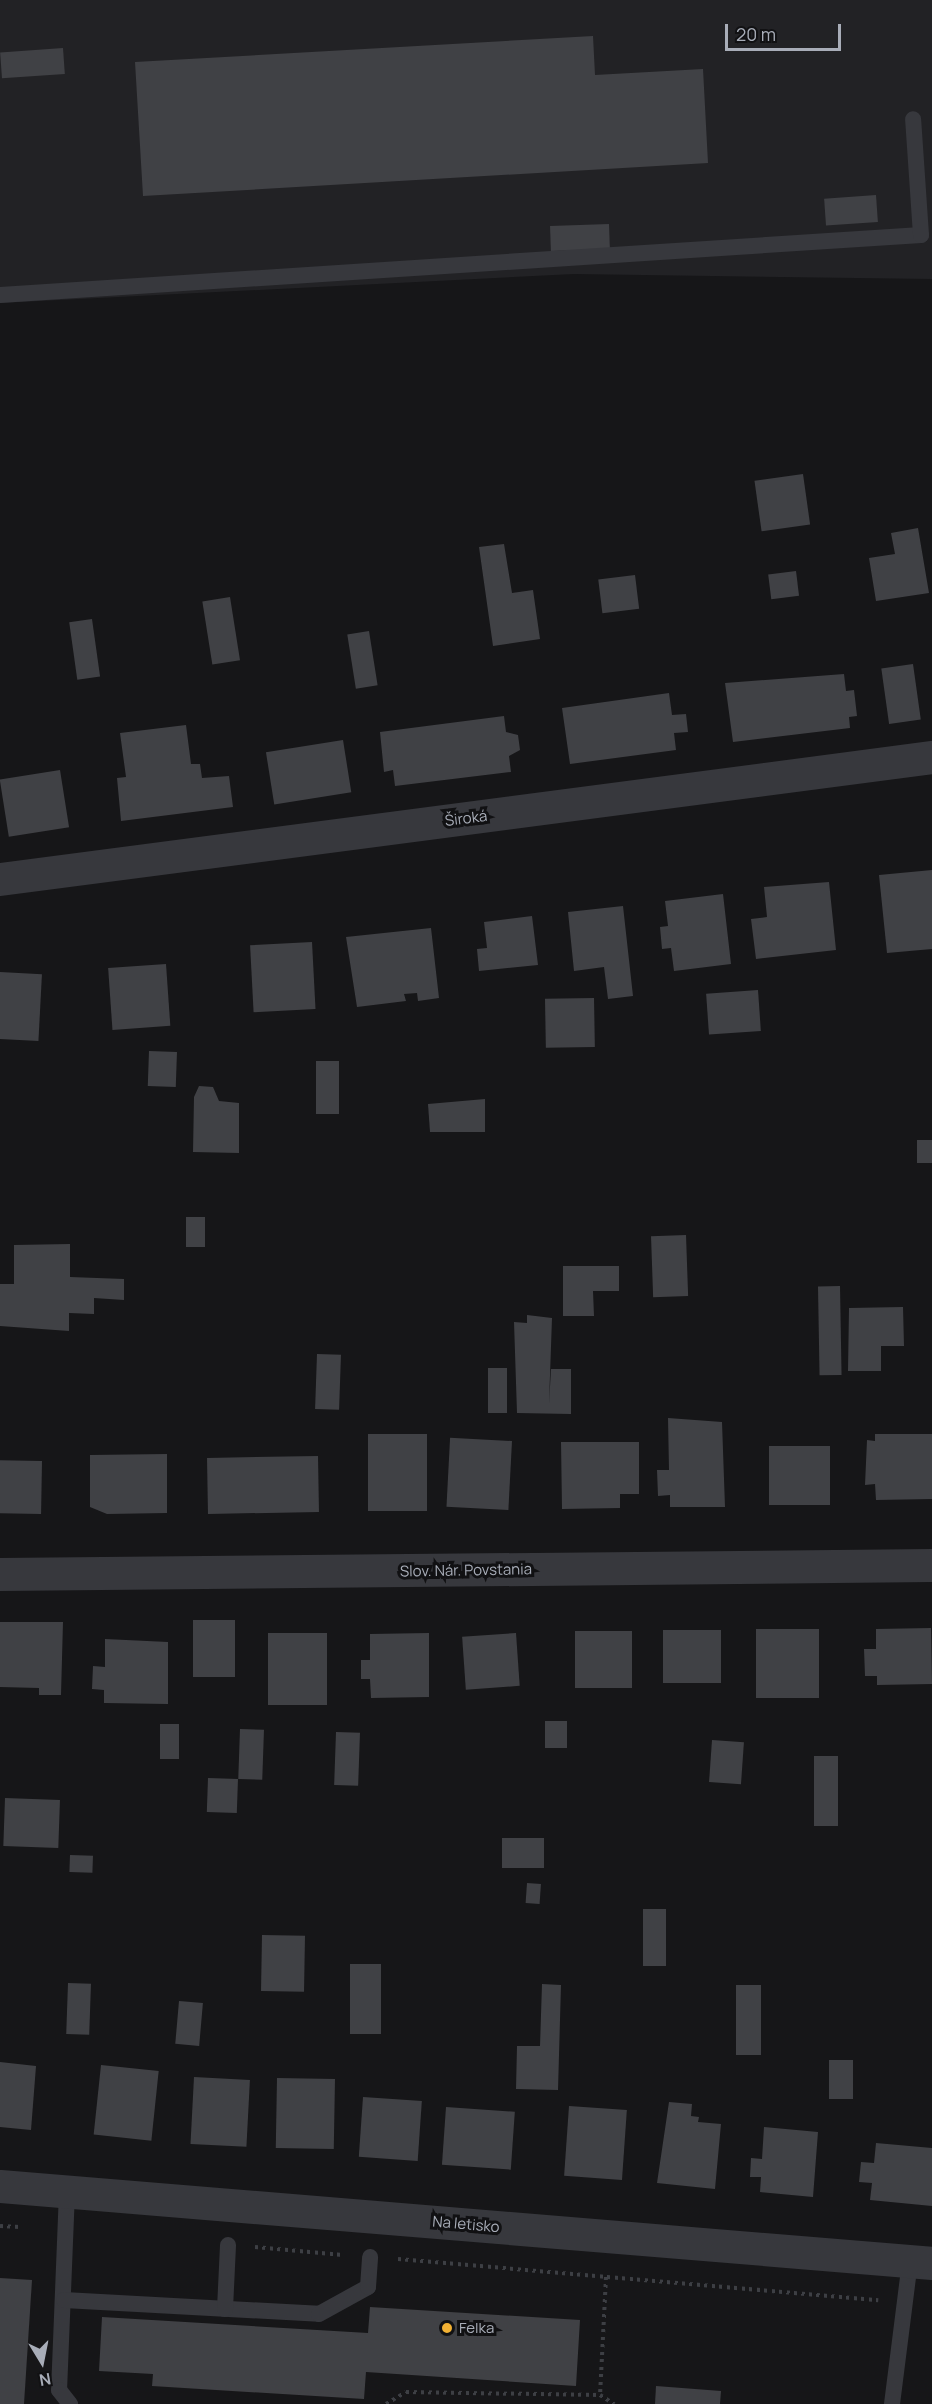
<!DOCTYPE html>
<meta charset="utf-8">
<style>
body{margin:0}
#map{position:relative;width:932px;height:2404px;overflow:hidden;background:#161618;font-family:Manrope,sans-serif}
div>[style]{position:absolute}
.built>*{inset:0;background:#222225}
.building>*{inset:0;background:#404145;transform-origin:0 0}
.path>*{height:4px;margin-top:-2px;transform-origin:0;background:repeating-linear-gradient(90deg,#3d3f44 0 3px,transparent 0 7.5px)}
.service>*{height:16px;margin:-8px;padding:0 8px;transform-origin:8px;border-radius:8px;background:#37383d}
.minor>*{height:33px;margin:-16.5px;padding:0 16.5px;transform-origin:16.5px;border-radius:16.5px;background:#37383d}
.tertiary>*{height:33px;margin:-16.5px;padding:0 16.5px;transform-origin:16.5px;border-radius:16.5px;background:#37383d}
.dots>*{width:16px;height:16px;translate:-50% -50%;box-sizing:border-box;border:3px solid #111113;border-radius:50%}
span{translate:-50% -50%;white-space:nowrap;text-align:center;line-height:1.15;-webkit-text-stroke:6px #111113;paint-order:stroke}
.street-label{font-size:15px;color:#a8adb8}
.poi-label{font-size:15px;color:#a8adb8}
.left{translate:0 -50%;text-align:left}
.north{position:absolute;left:12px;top:2332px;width:60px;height:60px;-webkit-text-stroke:4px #111113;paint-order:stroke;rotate:170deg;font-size:16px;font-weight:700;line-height:24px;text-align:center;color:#a8adb8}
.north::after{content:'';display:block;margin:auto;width:21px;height:27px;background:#a8adb8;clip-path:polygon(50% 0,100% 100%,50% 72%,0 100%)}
.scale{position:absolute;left:725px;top:24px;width:116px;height:27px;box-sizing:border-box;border:3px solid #a8adb8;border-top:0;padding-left:8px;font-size:18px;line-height:21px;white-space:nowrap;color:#a8adb8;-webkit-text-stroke:4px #111113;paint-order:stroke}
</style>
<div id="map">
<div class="built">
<div style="clip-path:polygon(0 0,932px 0,932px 279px,574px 274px,0 303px)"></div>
</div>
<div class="building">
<div style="clip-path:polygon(593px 36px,595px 75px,703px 69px,708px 163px,143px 196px,135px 62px)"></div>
<div style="left:63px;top:48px;width:26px;height:63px;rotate:86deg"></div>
<div style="left:876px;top:195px;width:27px;height:52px;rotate:86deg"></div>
<div style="left:609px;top:224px;width:25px;height:59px;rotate:88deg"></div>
<div style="left:803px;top:474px;width:51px;height:49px;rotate:82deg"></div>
<div style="clip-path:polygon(918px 528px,929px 593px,876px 601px,869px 558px,895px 554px,891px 533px)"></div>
<div style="clip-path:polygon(504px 544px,512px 593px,533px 590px,540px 639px,493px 646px,479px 547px)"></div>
<div style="left:796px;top:571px;width:25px;height:28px;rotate:83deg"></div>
<div style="left:635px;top:575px;width:34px;height:37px;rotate:83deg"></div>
<div style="left:230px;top:597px;width:64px;height:28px;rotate:81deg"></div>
<div style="left:92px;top:619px;width:58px;height:23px;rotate:82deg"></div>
<div style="left:369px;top:631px;width:55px;height:22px;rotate:81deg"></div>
<div style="left:913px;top:664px;width:56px;height:32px;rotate:82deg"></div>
<div style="clip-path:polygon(844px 674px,846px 691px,854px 690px,857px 716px,849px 717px,850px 728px,733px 742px,725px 683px)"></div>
<div style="clip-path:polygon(669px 693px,672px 715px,686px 714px,688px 732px,674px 733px,676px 750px,570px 764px,562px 708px)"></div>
<div style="clip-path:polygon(504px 716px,506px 732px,518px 735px,520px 750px,509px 756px,511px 772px,395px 786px,393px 770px,384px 772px,380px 732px)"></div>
<div style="clip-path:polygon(186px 725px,191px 764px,200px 764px,202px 778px,229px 776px,233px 807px,121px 821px,117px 778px,126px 777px,120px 733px)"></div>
<div style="left:343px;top:740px;width:53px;height:78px;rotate:81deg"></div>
<div style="left:60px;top:770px;width:58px;height:61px;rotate:81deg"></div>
<div style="clip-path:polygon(932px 870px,932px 949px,887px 953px,879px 875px)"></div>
<div style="clip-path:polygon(829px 882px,836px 950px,756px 959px,751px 919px,767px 917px,764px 887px)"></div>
<div style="clip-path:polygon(723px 894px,731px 964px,674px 971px,671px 948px,662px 949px,660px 927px,668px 926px,665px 901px)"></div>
<div style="clip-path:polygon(623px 906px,633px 996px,608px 999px,604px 967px,574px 971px,568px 912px)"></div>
<div style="clip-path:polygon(532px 916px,538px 965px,479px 971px,477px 949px,487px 948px,484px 922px)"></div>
<div style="clip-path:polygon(431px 928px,439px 998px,418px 1001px,417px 993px,404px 994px,406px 1001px,357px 1007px,346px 937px)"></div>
<div style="left:312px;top:942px;width:67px;height:62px;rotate:87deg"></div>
<div style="left:166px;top:964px;width:62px;height:58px;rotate:86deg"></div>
<div style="left:0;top:972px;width:42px;height:67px;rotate:3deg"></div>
<div style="left:758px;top:990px;width:41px;height:52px;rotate:86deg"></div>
<div style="left:594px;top:998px;width:49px;height:49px;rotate:89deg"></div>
<div style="left:149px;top:1051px;width:28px;height:35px;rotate:2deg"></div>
<div style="left:316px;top:1061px;width:23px;height:53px"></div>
<div style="clip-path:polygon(199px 1086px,213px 1087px,219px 1101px,239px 1103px,239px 1153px,193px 1152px,194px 1097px)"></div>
<div style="clip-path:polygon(485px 1099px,485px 1132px,430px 1132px,428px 1104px)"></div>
<div style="left:932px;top:1140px;width:23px;height:15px;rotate:90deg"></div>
<div style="left:186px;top:1217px;width:19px;height:30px"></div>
<div style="left:686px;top:1235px;width:61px;height:35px;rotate:88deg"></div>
<div style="clip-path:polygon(70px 1244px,70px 1277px,124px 1279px,124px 1300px,94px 1298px,94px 1314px,69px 1313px,69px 1331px,0 1326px,0 1284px,14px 1284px,14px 1245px)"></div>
<div style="clip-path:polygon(563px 1266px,619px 1266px,619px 1291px,593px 1291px,594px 1316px,563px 1316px)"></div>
<div style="left:840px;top:1286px;width:89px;height:22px;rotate:89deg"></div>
<div style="clip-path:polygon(903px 1307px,904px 1346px,881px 1346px,881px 1371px,848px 1371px,849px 1308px)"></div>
<div style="clip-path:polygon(527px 1315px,552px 1318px,549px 1404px,551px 1369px,571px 1369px,571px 1414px,517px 1413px,514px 1322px,527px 1323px)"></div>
<div style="left:317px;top:1354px;width:24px;height:55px;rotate:2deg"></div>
<div style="left:488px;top:1368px;width:19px;height:45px"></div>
<div style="clip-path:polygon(668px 1418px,722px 1422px,725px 1507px,670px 1507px,670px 1495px,658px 1496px,657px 1470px,669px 1470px)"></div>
<div style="left:427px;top:1434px;width:77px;height:59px;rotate:90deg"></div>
<div style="clip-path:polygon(875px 1434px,932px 1434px,932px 1499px,876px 1500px,875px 1484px,865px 1485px,867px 1440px,875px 1441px)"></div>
<div style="left:512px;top:1441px;width:69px;height:62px;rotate:93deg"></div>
<div style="clip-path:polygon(561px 1442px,639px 1442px,639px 1494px,620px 1494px,620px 1508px,562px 1509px)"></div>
<div style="left:830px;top:1446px;width:59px;height:61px;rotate:90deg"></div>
<div style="clip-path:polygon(167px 1454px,167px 1513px,107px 1514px,90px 1507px,90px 1455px)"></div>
<div style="left:318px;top:1456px;width:56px;height:111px;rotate:89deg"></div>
<div style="left:42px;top:1461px;width:53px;height:42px;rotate:91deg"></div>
<div style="left:193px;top:1620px;width:42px;height:57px"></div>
<div style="clip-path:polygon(0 1622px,63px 1622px,61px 1695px,39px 1695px,39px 1688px,0 1687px)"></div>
<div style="clip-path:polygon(931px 1628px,932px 1684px,877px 1685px,877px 1676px,865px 1676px,864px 1649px,876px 1649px,876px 1629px)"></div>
<div style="left:756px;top:1629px;width:63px;height:69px"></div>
<div style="left:721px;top:1630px;width:53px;height:58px;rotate:90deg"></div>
<div style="left:632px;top:1631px;width:57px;height:57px;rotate:90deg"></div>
<div style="left:327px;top:1633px;width:72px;height:59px;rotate:90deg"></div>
<div style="clip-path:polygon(429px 1633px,429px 1697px,371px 1698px,370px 1679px,361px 1679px,361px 1660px,370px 1660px,370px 1634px)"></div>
<div style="left:516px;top:1633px;width:53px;height:54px;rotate:86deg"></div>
<div style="clip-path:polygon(105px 1639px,168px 1642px,168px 1704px,104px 1703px,104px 1690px,92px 1689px,93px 1666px,105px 1667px)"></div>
<div style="left:545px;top:1721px;width:22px;height:27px"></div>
<div style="left:160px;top:1724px;width:19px;height:35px"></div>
<div style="left:240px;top:1729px;width:24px;height:50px;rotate:2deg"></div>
<div style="left:336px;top:1732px;width:24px;height:53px;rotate:2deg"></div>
<div style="left:712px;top:1740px;width:32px;height:42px;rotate:4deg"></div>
<div style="left:814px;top:1756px;width:24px;height:70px"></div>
<div style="left:208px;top:1778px;width:30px;height:34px;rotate:2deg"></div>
<div style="left:5px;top:1798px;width:55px;height:48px;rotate:2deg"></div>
<div style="left:502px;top:1838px;width:42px;height:30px"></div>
<div style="left:70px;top:1855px;width:23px;height:17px;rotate:2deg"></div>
<div style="left:527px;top:1883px;width:14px;height:20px;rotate:4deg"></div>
<div style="left:643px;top:1909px;width:23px;height:57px"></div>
<div style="left:262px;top:1935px;width:43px;height:56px;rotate:1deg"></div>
<div style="left:350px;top:1964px;width:31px;height:70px"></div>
<div style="left:68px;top:1983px;width:23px;height:51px;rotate:2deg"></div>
<div style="clip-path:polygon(542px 1984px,561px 1985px,558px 2090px,516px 2089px,517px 2046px,540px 2046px)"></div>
<div style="left:736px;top:1985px;width:25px;height:70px"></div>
<div style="left:179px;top:2001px;width:24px;height:43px;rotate:5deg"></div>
<div style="left:829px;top:2060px;width:24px;height:39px"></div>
<div style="clip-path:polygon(0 2062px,36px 2066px,31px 2130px,0 2127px)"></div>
<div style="left:101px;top:2065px;width:58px;height:70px;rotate:6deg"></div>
<div style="left:194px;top:2077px;width:56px;height:67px;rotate:3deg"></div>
<div style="left:277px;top:2078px;width:58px;height:70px;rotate:1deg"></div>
<div style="left:363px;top:2097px;width:59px;height:60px;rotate:4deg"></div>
<div style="clip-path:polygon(669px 2102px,692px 2104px,691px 2116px,699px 2117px,698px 2122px,721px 2124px,715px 2189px,657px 2183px)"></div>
<div style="left:569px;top:2106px;width:58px;height:70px;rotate:4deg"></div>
<div style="left:446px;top:2107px;width:69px;height:58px;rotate:4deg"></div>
<div style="clip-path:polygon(764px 2127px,818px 2132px,813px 2197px,760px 2192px,761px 2177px,750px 2177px,751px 2158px,762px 2159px)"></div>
<div style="clip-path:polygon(876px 2143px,932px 2148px,932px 2206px,870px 2200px,872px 2183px,859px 2182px,861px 2162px,874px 2163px)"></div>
<div style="clip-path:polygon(0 2278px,32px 2280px,24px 2404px,0 2404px)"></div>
<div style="clip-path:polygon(370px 2307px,580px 2320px,576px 2386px,366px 2372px,364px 2399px,152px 2386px,153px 2374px,99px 2371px,102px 2317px,368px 2333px)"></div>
<div style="clip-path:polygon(656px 2386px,721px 2391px,720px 2404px,655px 2404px)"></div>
</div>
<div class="path">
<div style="left:0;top:2226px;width:20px;rotate:3deg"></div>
<div style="left:255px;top:2247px;width:88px;rotate:5.2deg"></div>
<div style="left:398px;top:2259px;width:482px;rotate:4.9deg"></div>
<div style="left:606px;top:2277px;width:118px;rotate:92.9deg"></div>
<div style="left:600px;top:2395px;width:17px;rotate:33deg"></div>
<div style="left:386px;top:2404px;width:23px;rotate:-31deg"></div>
<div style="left:406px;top:2392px;width:194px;rotate:0.9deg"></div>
</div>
<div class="service">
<div style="left:0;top:295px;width:923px;rotate:-3.73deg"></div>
<div style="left:921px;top:235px;width:116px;rotate:-93.9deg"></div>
<div style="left:67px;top:2192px;width:198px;rotate:92.3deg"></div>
<div style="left:59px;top:2390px;width:18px;rotate:52deg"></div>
<div style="left:64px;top:2300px;width:255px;rotate:3.1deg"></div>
<div style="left:319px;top:2314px;width:56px;rotate:-28.9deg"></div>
<div style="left:368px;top:2287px;width:30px;rotate:-86deg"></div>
<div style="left:225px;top:2309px;width:64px;rotate:-87.3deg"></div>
<div style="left:892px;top:2404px;width:144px;rotate:-82.8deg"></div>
</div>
<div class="minor">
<div style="left:0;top:879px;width:940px;rotate:-7.46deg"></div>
<div style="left:0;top:1574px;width:932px;rotate:-0.55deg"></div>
</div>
<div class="tertiary">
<div style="left:0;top:2186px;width:935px;rotate:4.72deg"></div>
</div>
<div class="dots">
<div style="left:447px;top:2328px;background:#f2b134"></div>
</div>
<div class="street-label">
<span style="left:466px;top:818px;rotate:-7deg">Široká</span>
<span style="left:466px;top:1570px;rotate:-1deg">Slov. Nár. Povstania</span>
<span style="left:466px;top:2224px;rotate:5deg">Na letisko</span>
</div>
<div class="poi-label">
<span class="left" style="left:459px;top:2328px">Felka</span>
</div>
<div class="north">N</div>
<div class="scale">20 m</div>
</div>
